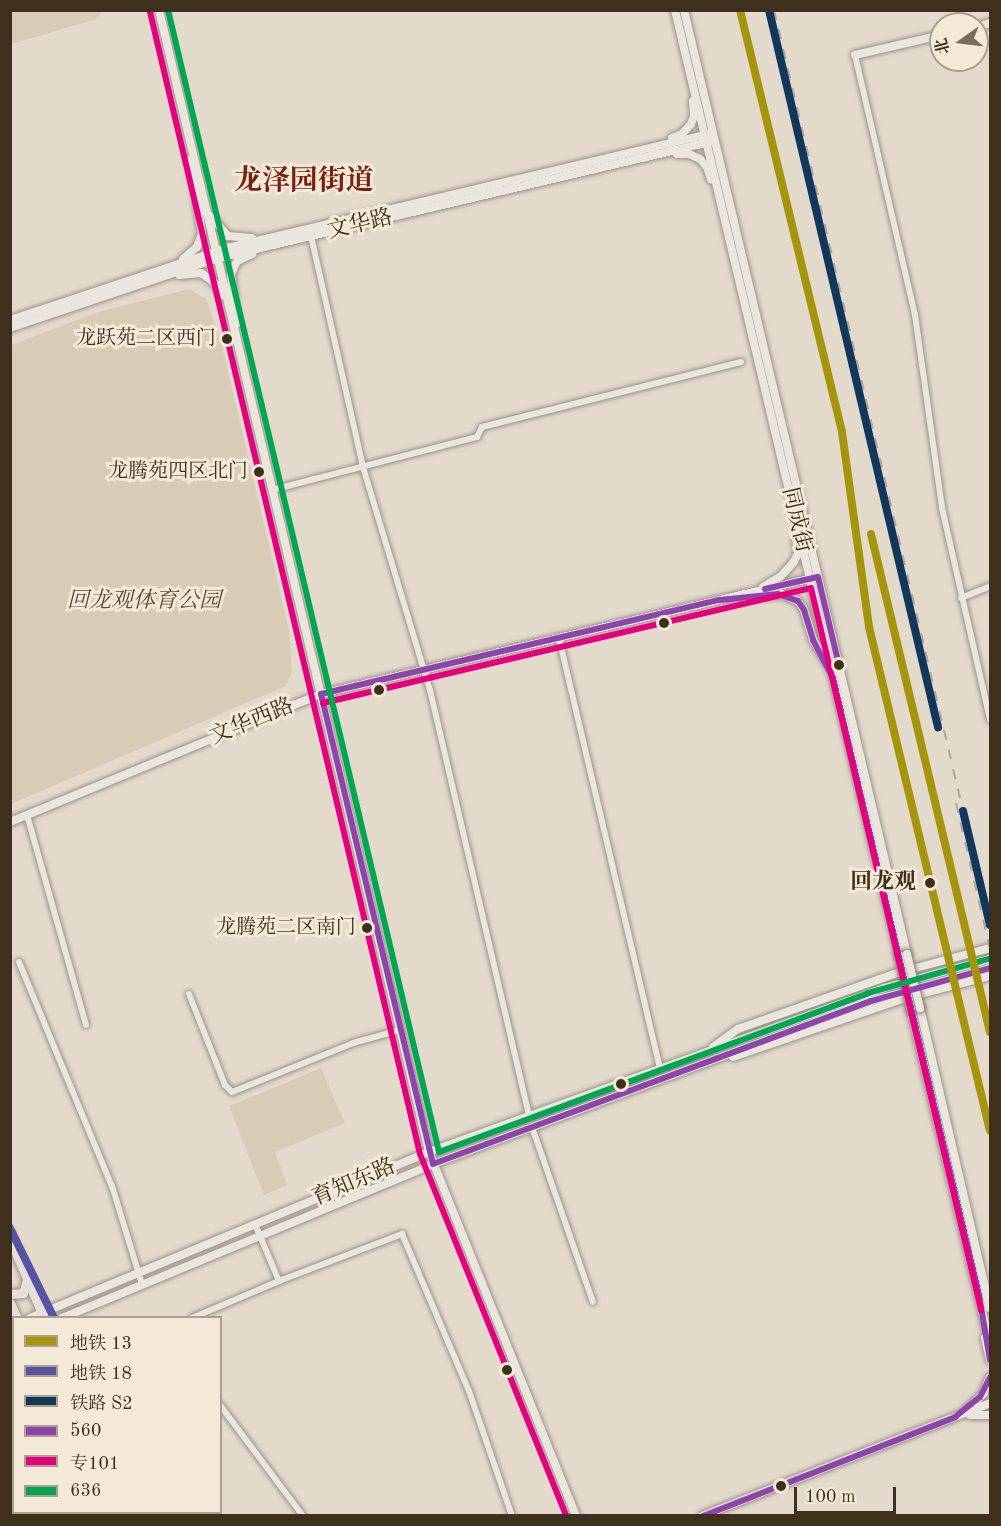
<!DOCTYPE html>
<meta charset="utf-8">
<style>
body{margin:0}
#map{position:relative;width:1001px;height:1526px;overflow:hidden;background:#e4dacc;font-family:"Old Standard TT","Noto Serif SC",serif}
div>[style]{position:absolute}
.green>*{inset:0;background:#d9ccb7}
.roads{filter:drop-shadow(0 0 2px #9a9389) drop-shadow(0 0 2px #9a9389)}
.minor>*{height:6px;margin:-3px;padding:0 3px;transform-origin:3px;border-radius:3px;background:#eae5dd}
.tertiary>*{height:8px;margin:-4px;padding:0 4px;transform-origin:4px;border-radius:4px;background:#eae5dd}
.secondary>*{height:8px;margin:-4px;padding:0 4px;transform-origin:4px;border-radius:4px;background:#eae5dd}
.primary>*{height:9px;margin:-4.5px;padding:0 4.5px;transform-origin:4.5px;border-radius:4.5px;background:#e6e0d8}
.rail>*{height:2px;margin-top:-1px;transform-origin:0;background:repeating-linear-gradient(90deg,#aba69f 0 10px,transparent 0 20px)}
.bridges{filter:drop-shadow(0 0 2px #837b72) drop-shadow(0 0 2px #837b72)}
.secondary-bridge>*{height:8px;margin:-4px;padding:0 4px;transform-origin:4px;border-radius:4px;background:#eae5dd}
.bus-1>*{height:6px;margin:-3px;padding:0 3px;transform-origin:3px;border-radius:3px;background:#8e44ad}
.bus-2>*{height:6px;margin:-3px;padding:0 3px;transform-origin:3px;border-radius:3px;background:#e5007d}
.bus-3>*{height:6px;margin:-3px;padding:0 3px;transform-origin:3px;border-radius:3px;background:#00a651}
.rail-1>*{height:8px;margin:-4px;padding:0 4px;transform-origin:4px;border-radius:4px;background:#11385b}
.metro-1>*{height:8px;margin:-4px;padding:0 4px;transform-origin:4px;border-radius:4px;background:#a5950d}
.metro-2>*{height:8px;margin:-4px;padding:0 4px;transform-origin:4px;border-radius:4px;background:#5554a2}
.dots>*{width:16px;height:16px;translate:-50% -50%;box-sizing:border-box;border:3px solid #f4e9d7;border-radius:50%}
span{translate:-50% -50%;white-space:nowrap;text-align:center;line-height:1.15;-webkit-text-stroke:6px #f4e9d7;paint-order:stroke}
.bus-label{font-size:20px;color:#3e301d}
.right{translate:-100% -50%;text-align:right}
.street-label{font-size:22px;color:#3e301d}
.park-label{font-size:22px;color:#5b4d38;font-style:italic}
.stop-label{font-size:22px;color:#3e301d;font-weight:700}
.district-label{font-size:28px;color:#7a1f14;font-weight:700}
.frame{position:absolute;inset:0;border:12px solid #3e301d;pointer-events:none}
.legend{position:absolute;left:12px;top:1316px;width:210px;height:198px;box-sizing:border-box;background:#f4e9d7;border:2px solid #ab9f8d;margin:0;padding:8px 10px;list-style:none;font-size:18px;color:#3e301d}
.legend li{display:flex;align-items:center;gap:12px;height:30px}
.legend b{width:30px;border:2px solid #ab9f8d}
.north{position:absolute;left:929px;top:12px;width:60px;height:60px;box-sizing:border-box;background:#f4e9d7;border:2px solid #ab9f8d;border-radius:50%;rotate:256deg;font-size:16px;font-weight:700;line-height:24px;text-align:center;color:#3e301d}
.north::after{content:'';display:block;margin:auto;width:21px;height:27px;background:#786c5a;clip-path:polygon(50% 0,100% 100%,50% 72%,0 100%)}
.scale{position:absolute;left:794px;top:1487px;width:102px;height:27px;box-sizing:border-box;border:3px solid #3e301d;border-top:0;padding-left:8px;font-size:18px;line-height:21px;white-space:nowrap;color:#3e301d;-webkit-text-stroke:4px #f4e9d7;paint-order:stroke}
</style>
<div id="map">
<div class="green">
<div style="clip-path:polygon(11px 10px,103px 10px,103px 11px,97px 19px,11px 44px)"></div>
<div style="clip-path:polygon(189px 289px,206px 299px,221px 342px,289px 630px,292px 672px,286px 686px,11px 804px,11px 345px,98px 312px)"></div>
<div style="clip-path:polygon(321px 1068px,345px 1123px,275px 1152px,287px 1185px,264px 1195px,229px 1106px)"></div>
</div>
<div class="roads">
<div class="minor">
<div style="left:855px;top:55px;width:267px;rotate:77deg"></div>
<div style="left:915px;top:315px;width:195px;rotate:82deg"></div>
<div style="left:942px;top:508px;width:217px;rotate:77.2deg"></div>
<div style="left:311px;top:236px;width:237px;rotate:77.3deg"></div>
<div style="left:363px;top:467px;width:233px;rotate:73.3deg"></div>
<div style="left:430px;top:690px;width:437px;rotate:76.9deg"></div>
<div style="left:272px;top:490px;width:212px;rotate:-14.5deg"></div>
<div style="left:477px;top:437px;width:11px;rotate:-63deg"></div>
<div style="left:482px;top:427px;width:267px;rotate:-14.1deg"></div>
<div style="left:961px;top:598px;width:31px;rotate:-22deg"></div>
<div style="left:559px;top:638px;width:442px;rotate:76.8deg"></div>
<div style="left:27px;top:815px;width:218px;rotate:74.3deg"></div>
<div style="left:19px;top:962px;width:243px;rotate:67.5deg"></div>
<div style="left:112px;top:1186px;width:102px;rotate:73deg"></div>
<div style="left:189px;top:994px;width:98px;rotate:68.4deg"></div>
<div style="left:225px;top:1085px;width:10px;rotate:45deg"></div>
<div style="left:232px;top:1092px;width:131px;rotate:-22deg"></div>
<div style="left:353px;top:1043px;width:49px;rotate:-15.5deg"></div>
<div style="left:532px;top:1127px;width:185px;rotate:70.8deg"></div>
<div style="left:255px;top:1224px;width:62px;rotate:67.2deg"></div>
<div style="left:279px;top:1281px;width:132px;rotate:-20.9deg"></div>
<div style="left:402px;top:1234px;width:171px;rotate:66.9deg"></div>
<div style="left:469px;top:1391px;width:132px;rotate:71deg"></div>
<div style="left:192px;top:1318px;width:95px;rotate:-23deg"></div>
<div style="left:220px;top:1405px;width:139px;rotate:53.2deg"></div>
<div style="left:29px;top:1516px;width:6px;rotate:-45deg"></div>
<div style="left:118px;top:1516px;width:6px;rotate:-45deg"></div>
</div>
<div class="tertiary">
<div style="left:159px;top:10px;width:1173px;rotate:76.7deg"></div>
<div style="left:429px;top:1152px;width:393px;rotate:68deg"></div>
<div style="left:977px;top:27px;width:14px;rotate:-17deg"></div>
<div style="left:855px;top:55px;width:88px;rotate:-13.1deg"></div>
<div style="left:672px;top:138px;width:11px;rotate:-22deg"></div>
<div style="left:682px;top:134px;width:13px;rotate:-48deg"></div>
<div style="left:691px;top:124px;width:9px;rotate:-69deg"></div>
<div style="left:694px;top:116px;width:15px;rotate:-94deg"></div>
<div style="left:677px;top:154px;width:12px"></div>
<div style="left:689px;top:154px;width:12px;rotate:24deg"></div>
<div style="left:700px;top:159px;width:11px;rotate:49deg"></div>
<div style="left:707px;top:167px;width:13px;rotate:72deg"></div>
<div style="left:210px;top:216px;width:27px;rotate:48deg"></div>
<div style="left:228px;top:236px;width:24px;rotate:5deg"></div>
<div style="left:183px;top:259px;width:18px;rotate:-41deg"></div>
<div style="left:197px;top:247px;width:14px;rotate:-69deg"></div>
<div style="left:202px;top:234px;width:75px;rotate:-98.5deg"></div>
<div style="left:179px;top:275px;width:22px;rotate:-5deg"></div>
<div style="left:201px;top:273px;width:16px;rotate:35deg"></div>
<div style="left:214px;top:282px;width:16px;rotate:55deg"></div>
<div style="left:10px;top:320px;width:229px;rotate:-18.4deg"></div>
<div style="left:227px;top:248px;width:499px;rotate:-13.3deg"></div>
<div style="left:236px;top:324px;width:50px;rotate:-95.7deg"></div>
<div style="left:231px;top:274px;width:14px;rotate:-65deg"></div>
<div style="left:237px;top:261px;width:17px;rotate:-25deg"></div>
<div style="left:10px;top:328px;width:219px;rotate:-18.6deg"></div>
<div style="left:218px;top:258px;width:505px;rotate:-13.27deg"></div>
<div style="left:763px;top:587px;width:21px;rotate:-31deg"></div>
<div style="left:781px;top:576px;width:18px;rotate:-47deg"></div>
<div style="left:793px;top:563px;width:10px;rotate:-61deg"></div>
<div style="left:798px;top:554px;width:16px;rotate:-97deg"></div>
<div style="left:745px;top:598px;width:37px;rotate:-6deg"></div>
<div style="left:782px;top:594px;width:17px;rotate:24deg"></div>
<div style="left:798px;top:601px;width:11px;rotate:56deg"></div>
<div style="left:804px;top:610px;width:31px;rotate:73deg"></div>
<div style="left:813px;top:640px;width:31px;rotate:59deg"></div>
<div style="left:10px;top:822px;width:336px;rotate:-22.4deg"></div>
<div style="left:321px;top:694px;width:505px;rotate:-13.27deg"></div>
<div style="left:985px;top:1338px;width:23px;rotate:77deg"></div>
<div style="left:965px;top:1411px;width:25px;rotate:-43deg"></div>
<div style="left:983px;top:1394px;width:18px;rotate:-68deg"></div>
<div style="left:970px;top:1415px;width:20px"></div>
<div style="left:702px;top:1516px;width:309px;rotate:-21.4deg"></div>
</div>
<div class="secondary">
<div style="left:675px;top:10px;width:971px;rotate:76.66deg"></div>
<div style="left:684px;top:10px;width:970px;rotate:76.71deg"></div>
<div style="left:920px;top:1008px;width:308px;rotate:76.9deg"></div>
<div style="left:911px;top:1010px;width:343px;rotate:76.7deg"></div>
<div style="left:713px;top:1047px;width:31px;rotate:-36deg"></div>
<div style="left:738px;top:1029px;width:169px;rotate:-19.4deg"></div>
<div style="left:897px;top:973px;width:96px;rotate:-15deg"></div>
<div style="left:733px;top:1057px;width:182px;rotate:-18.9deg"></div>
<div style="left:905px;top:998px;width:88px;rotate:-14.5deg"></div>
<div style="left:30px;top:1318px;width:432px;rotate:-22.6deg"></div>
<div style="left:429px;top:1152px;width:484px;rotate:-19.8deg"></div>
<div style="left:884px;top:988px;width:110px;rotate:-15.3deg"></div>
<div style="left:62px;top:1318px;width:402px;rotate:-22.5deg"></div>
<div style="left:433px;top:1164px;width:467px;rotate:-20.4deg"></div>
<div style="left:871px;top:1001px;width:123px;rotate:-15.5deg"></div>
<div style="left:10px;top:1326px;width:4px;rotate:-27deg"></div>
<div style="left:10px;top:1339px;width:4px;rotate:-27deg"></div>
</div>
<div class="primary">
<div style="left:10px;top:1239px;width:86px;rotate:66.7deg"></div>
<div style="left:10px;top:1294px;width:13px;rotate:-4deg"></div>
<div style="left:23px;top:1293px;width:14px;rotate:-73deg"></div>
<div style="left:10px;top:1303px;width:17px;rotate:65deg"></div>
<div style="left:151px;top:1512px;width:5px;rotate:53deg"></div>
<div style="left:181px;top:1512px;width:4px;rotate:63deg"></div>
</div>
</div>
<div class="rail">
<div style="left:774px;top:10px;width:823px;rotate:76.72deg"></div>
<div style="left:956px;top:803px;width:150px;rotate:76.9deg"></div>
</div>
<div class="bridges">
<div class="secondary-bridge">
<div style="left:907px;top:954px;width:56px;rotate:76.5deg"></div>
<div style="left:899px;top:955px;width:56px;rotate:77.7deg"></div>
</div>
</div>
<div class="bus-1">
<div style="left:765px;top:589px;width:54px;rotate:-12.8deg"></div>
<div style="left:818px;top:577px;width:90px;rotate:76.6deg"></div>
<div style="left:321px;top:694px;width:410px;rotate:-13.3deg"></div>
<div style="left:720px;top:600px;width:58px;rotate:-5.9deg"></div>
<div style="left:778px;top:594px;width:21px;rotate:19deg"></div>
<div style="left:798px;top:601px;width:11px;rotate:56deg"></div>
<div style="left:804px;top:610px;width:31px;rotate:73deg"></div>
<div style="left:813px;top:640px;width:43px;rotate:62.2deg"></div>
<div style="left:833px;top:678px;width:634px;rotate:76.69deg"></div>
<div style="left:979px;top:1295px;width:66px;rotate:80.4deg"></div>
<div style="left:321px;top:694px;width:483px;rotate:76.6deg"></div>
<div style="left:433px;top:1164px;width:467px;rotate:-20.4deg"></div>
<div style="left:871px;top:1001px;width:123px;rotate:-15.5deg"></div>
<div style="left:703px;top:1516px;width:271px;rotate:-21.4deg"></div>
<div style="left:955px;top:1417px;width:32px;rotate:-39deg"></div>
<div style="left:980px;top:1397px;width:22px;rotate:-63deg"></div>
</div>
<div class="bus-2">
<div style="left:150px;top:12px;width:1173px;rotate:76.7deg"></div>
<div style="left:420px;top:1154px;width:390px;rotate:68deg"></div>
<div style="left:323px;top:703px;width:501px;rotate:-13.26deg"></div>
<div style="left:811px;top:588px;width:742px;rotate:76.75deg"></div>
</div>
<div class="bus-3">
<div style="left:168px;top:10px;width:1174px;rotate:76.65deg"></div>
<div style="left:439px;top:1152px;width:458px;rotate:-20.3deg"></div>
<div style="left:868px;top:993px;width:125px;rotate:-15.8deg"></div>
</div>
<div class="rail-1">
<div style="left:769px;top:10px;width:737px;rotate:76.74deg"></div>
<div style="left:963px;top:811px;width:117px;rotate:76.7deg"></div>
</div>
<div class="metro-1">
<div style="left:740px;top:10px;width:434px;rotate:76.4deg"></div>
<div style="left:842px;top:432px;width:197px;rotate:82.1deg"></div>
<div style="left:869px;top:627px;width:518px;rotate:76.5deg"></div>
<div style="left:871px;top:534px;width:512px;rotate:76.56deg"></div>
</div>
<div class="metro-2">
<div style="left:10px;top:1228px;width:100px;rotate:63.9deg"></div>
</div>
<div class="dots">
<div style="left:227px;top:339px;background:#3e301d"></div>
<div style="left:259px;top:472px;background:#3e301d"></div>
<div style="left:664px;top:623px;background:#3e301d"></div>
<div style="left:839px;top:665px;background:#3e301d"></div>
<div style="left:379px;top:690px;background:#3e301d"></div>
<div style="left:930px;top:883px;background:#3e301d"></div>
<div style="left:367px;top:928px;background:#3e301d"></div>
<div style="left:621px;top:1084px;background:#3e301d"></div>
<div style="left:507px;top:1370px;background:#3e301d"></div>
<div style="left:781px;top:1486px;background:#3e301d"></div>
</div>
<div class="bus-label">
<span class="right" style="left:216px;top:339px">龙跃苑二区西门</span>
<span class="right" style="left:248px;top:472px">龙腾苑四区北门</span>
<span class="right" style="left:356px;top:928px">龙腾苑二区南门</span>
</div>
<div class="street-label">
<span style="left:360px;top:225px;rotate:-13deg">文华路</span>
<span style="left:796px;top:520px;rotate:77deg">同成街</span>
<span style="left:252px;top:722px;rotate:-22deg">文华西路</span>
<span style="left:354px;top:1183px;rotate:-23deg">育知东路</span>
</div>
<div class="park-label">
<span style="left:144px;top:602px">回龙观体育公园</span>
</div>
<div class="stop-label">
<span class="right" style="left:916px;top:883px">回龙观</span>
</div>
<div class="district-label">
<span style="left:304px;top:182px">龙泽园街道</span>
</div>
<div class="frame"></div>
<ul class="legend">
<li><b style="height:8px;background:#a5950d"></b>地铁 13</li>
<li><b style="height:8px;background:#5554a2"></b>地铁 18</li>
<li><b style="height:8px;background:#11385b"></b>铁路 S2</li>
<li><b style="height:8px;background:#8e44ad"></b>560</li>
<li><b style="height:8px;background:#e5007d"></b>专101</li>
<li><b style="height:8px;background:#00a651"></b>636</li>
</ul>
<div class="north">北</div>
<div class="scale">100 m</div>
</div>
